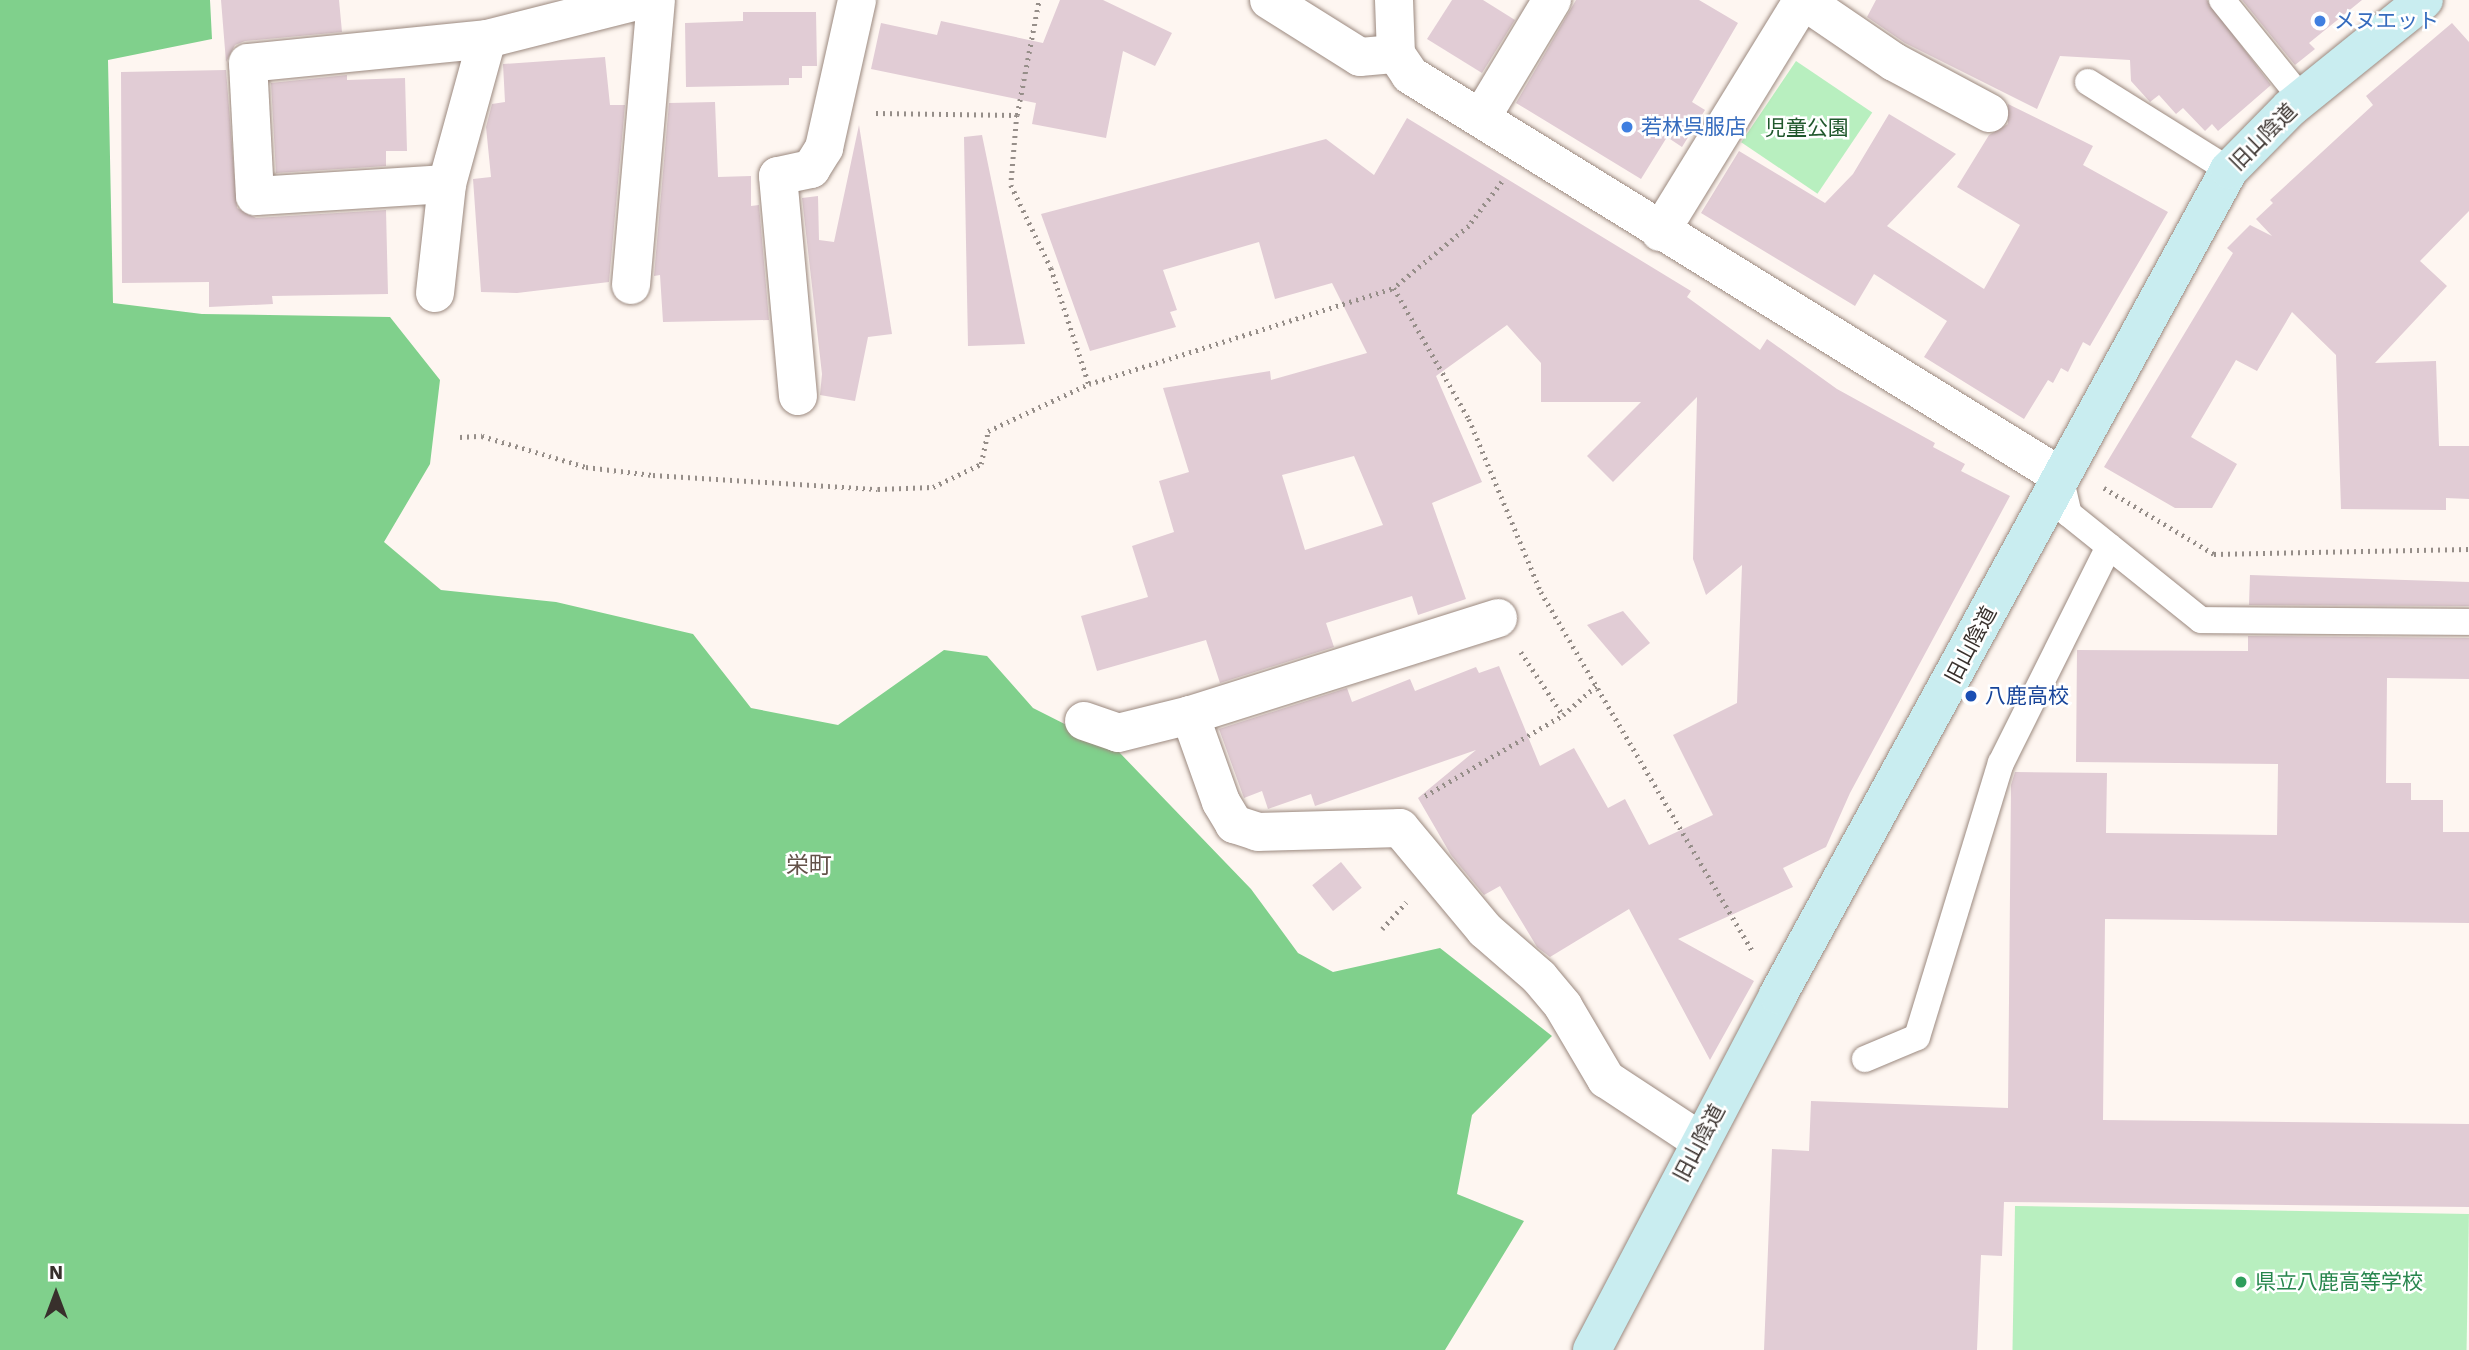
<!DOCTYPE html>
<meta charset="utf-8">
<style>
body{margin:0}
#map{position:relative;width:2469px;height:1350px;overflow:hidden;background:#fef6f1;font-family:"Work Sans","Noto Sans JP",sans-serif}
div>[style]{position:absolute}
.green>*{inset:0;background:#b8efbf;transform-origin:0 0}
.forest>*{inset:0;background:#80d08c}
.building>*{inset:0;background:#e1ccd5;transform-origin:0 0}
.path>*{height:4.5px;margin-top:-2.25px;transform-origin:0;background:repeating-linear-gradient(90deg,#968e89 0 2px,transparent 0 7px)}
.roads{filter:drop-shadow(0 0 2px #9b897f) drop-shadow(0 0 2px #9b897f)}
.lane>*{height:26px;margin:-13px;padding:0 13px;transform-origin:13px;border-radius:13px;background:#fff}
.street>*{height:38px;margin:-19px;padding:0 19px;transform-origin:19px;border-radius:19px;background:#fff}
.secondary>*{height:38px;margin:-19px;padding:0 19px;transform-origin:19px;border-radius:19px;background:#c9edf0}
.dots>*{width:19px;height:19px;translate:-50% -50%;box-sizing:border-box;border:4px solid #fff;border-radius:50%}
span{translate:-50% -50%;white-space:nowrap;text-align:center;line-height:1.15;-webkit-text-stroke:5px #fff;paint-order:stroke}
.shop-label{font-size:21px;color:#366cbe}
.left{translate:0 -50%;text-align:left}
.park-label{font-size:21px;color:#20582c}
.street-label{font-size:21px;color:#38302c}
.transit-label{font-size:21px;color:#164399}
.leisure-label{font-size:21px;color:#27864d}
.neighbourhood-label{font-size:23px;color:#635249}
.north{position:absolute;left:21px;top:1259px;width:70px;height:70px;-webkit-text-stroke:5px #fff;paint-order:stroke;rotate:0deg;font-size:19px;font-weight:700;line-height:28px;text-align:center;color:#38302c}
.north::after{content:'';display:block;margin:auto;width:24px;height:32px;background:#38302c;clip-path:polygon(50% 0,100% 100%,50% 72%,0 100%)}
</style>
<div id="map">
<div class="green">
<div style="left:1796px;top:61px;width:92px;height:98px;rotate:34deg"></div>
<div style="left:2015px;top:1206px;width:454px;height:144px;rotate:1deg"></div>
</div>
<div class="forest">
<div style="clip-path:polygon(0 0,210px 0,212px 39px,108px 60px,113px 303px,202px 314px,390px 317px,440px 380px,430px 464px,384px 542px,441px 590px,556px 602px,693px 634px,751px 708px,838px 725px,944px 650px,987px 656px,1033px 708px,1118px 751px,1251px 889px,1298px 953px,1333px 972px,1440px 948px,1552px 1036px,1472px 1115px,1457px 1194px,1524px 1221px,1445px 1350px,0 1350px)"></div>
</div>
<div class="building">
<div style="clip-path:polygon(221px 0,339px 0,342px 32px,245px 41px,235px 45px,226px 62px)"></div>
<div style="clip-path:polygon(1060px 0,1103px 0,1172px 33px,1155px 66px,1123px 51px,1106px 138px,1032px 124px,1036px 103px,871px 69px,881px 23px,937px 35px,941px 21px,1043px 43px)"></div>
<div style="clip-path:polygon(1452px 0,1483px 0,1515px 20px,1482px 73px,1427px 39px)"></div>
<div style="clip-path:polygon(1576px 0,1699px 0,1738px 23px,1692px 102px,1705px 110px,1682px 147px,1667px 137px,1641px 179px,1516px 103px)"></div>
<div style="clip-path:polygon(1876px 0,2207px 0,2271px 85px,2218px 131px,2212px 124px,2205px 131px,2183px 108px,2176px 114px,2159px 95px,2150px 102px,2131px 81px,2130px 60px,2060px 56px,2037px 109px,1905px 43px,1867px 17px)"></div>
<div style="clip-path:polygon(2242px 0,2362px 0,2309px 43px,2315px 49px,2295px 65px)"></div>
<div style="clip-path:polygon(743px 12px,816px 12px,817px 66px,802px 66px,802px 78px,789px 78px,789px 85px,686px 87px,685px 23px,743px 21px)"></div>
<div style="clip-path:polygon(2452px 23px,2469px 42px,2469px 211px,2420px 261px,2447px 286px,2375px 363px,2436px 361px,2439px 446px,2469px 446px,2469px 499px,2446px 498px,2446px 510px,2341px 509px,2336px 355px,2292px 312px,2257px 371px,2236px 360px,2191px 437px,2237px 464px,2212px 508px,2175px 508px,2104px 467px,2233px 253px,2227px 248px,2250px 225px,2272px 236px,2256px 219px,2273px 203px,2270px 200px,2373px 105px,2366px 96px)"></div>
<div style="clip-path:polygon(605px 57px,610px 105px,625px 105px,609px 282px,517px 293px,481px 292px,473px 179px,491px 177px,486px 127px,492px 104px,505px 102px,503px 64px)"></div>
<div style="clip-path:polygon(226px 70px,237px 208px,256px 218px,386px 210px,388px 294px,272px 296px,273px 304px,209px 307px,209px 282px,122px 283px,121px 72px)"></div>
<div style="clip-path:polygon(347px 75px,347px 80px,405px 78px,407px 151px,386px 151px,386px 166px,276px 173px,271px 83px)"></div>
<div style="clip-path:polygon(715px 102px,718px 177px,751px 176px,751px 206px,759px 205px,769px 320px,663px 322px,660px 275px,654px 276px,669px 103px)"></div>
<div style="clip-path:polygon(2008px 104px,2093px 146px,2083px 165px,2168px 212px,2090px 346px,2083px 342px,2068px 372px,2061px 368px,2053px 383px,2048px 380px,2024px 419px,1924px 357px,1947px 321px,1874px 274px,1855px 306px,1701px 213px,1739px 151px,1825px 203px,1853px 174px,1889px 114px,1956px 154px,1887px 226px,1984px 289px,2020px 225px,1957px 187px,1989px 135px,2008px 124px)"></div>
<div style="clip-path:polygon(evenodd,1407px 118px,1691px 291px,1687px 297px,1760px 350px,1767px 339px,1837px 389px,1935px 443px,1933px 447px,1965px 464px,1961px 471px,2010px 496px,1850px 793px,1826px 847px,1783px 868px,1793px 887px,1678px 939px,1754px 981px,1710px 1060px,1629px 909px,1550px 957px,1537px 947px,1500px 886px,1484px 895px,1451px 855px,1418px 798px,1476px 750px,1315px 806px,1311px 794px,1268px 809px,1262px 791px,1244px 798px,1219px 729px,1347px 688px,1352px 702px,1410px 679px,1415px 691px,1476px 667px,1479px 673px,1499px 666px,1540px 766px,1574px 748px,1608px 808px,1625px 799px,1649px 845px,1713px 815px,1673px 735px,1737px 703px,1742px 565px,1706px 595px,1693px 559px,1697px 397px,1613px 482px,1587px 456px,1641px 402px,1541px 402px,1541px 363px,1507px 325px,1436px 376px,1482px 482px,1432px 503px,1466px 599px,1418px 615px,1412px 596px,1326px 623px,1334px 647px,1220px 683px,1206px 640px,1097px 671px,1081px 616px,1148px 597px,1132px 546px,1174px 532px,1159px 481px,1189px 472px,1163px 388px,1270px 371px,1271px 380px,1367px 353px,1332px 283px,1275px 299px,1259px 242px,1163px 270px,1177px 310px,1170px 312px,1176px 327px,1090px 351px,1041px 214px,1326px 139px,1374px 175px,1407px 118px,1354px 456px,1383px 525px,1305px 550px,1282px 475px,1354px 456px)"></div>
<div style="clip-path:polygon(859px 125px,892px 334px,868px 337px,855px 401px,820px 395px,822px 374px,802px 198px,818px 196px,819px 240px,834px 242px)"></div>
<div style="clip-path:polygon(982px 135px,1002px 232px,1025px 344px,968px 346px,964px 137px)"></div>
<div style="clip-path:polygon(2250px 575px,2469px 582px,2469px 606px,2249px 605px)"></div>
<div style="clip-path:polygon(1623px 611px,1650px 643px,1622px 666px,1587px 625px)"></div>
<div style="clip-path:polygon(2248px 636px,2469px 638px,2469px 679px,2387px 678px,2386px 783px,2411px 783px,2411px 800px,2443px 800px,2443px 832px,2469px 832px,2469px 923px,2105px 919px,2103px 1120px,2469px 1124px,2469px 1207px,2004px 1202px,2002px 1256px,1981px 1255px,1977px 1350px,1764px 1350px,1772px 1149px,1809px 1151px,1811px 1101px,2008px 1108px,2011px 785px,2015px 772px,2107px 773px,2106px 833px,2277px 835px,2278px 764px,2076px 762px,2077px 650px,2248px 651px)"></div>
<div style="left:1341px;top:862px;width:33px;height:37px;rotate:51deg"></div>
</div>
<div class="path">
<div style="left:876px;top:113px;width:141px;rotate:0.8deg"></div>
<div style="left:1017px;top:115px;width:70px;rotate:94.9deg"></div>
<div style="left:1011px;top:185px;width:92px;rotate:64.3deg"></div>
<div style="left:1051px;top:268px;width:122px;rotate:71.9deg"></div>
<div style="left:1089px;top:384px;width:320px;rotate:-17.5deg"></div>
<div style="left:1017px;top:115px;width:117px;rotate:-79.2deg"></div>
<div style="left:1502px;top:182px;width:55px;rotate:126.9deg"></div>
<div style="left:1469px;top:226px;width:97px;rotate:140.4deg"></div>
<div style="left:1394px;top:288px;width:151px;rotate:60.2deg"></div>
<div style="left:1469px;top:419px;width:187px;rotate:67.4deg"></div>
<div style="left:1541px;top:592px;width:418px;rotate:59.5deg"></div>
<div style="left:460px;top:437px;width:22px;rotate:-3deg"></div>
<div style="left:482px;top:436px;width:109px;rotate:16.6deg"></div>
<div style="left:586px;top:467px;width:67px;rotate:6.8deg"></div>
<div style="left:653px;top:475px;width:225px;rotate:3.6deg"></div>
<div style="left:878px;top:489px;width:55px;rotate:-2.1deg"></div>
<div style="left:933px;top:487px;width:53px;rotate:-25.6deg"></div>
<div style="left:981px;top:464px;width:34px;rotate:-78deg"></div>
<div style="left:988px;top:431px;width:111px;rotate:-25deg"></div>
<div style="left:2104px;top:488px;width:128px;rotate:31deg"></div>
<div style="left:2214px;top:554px;width:255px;rotate:-1.1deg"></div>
<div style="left:1521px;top:652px;width:76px;rotate:56.3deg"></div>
<div style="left:1425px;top:796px;width:160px;rotate:-30.4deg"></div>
<div style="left:1563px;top:715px;width:47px;rotate:-41.5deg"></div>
<div style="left:1382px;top:929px;width:36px;rotate:-48deg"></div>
</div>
<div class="roads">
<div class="lane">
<div style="left:2222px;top:0;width:127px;rotate:51.1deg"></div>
<div style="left:2088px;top:82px;width:166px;rotate:32deg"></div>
<div style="left:2060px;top:476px;width:39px;rotate:77deg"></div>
<div style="left:2069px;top:514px;width:169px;rotate:38.8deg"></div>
<div style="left:2201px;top:620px;width:268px;rotate:0.4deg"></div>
<div style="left:1865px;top:1059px;width:56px;rotate:-22.9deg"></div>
<div style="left:1917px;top:1037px;width:287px;rotate:-73deg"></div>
<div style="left:2001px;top:763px;width:242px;rotate:-63.5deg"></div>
</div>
<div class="street">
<div style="left:1269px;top:0;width:107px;rotate:32.1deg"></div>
<div style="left:1360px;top:57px;width:36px;rotate:-5deg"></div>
<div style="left:1394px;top:0;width:54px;rotate:87.9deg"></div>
<div style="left:1396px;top:54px;width:25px;rotate:56deg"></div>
<div style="left:1410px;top:75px;width:764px;rotate:31.67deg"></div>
<div style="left:1803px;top:0;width:110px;rotate:34.3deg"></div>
<div style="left:1894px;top:62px;width:108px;rotate:28.2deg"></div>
<div style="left:1481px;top:118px;width:138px;rotate:-59deg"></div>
<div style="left:447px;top:184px;width:192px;rotate:176.4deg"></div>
<div style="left:255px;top:196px;width:133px;rotate:-93deg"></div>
<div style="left:248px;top:63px;width:240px;rotate:-5.7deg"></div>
<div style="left:487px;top:39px;width:159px;rotate:-14.2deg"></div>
<div style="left:1660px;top:232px;width:273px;rotate:-58.4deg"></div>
<div style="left:631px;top:285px;width:286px;rotate:-85deg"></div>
<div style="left:435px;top:293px;width:110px;rotate:-83.7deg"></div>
<div style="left:447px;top:184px;width:150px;rotate:-74.6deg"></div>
<div style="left:798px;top:396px;width:221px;rotate:-95.2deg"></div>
<div style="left:778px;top:176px;width:34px;rotate:-12deg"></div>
<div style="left:811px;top:169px;width:25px;rotate:-58deg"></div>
<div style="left:824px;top:148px;width:152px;rotate:-77.4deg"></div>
<div style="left:1498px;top:618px;width:323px;rotate:162.5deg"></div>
<div style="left:1190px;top:715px;width:92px;rotate:70.4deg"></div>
<div style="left:1221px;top:802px;width:26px;rotate:59deg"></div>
<div style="left:1234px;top:824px;width:25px;rotate:18deg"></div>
<div style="left:1258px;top:832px;width:142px;rotate:-1.6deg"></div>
<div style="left:1400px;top:828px;width:133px;rotate:50.2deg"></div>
<div style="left:1485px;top:930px;width:72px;rotate:41deg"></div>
<div style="left:1539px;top:977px;width:38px;rotate:50deg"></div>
<div style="left:1563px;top:1006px;width:85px;rotate:59.5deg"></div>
<div style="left:1606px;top:1079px;width:113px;rotate:33.4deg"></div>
<div style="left:1084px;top:721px;width:36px;rotate:19deg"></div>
<div style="left:1118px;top:733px;width:74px;rotate:-14deg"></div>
</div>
<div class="secondary">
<div style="left:1592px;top:1350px;width:401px;rotate:-62.3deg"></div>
<div style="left:1778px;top:995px;width:940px;rotate:-61.34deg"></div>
<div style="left:2229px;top:170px;width:87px;rotate:-45.5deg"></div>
<div style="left:2290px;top:108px;width:172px;rotate:-38.9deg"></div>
</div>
</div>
<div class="dots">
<div style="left:2320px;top:21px;background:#3f7fe0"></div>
<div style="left:1627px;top:127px;background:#3f7fe0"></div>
<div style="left:1971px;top:696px;background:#1a4fb4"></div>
<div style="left:2241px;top:1282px;background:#2e9e5b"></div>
</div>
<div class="shop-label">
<span class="left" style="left:2334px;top:21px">メヌエット</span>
<span class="left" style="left:1641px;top:127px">若林呉服店</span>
</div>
<div class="park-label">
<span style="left:1807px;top:128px">児童公園</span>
</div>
<div class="street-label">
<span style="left:2263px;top:137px;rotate:-45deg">旧山陰道</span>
<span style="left:1971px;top:645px;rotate:-62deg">旧山陰道</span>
<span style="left:1699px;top:1143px;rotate:-62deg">旧山陰道</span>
</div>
<div class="transit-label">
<span class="left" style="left:1985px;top:696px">八鹿高校</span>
</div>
<div class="leisure-label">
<span class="left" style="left:2255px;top:1282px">県立八鹿高等学校</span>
</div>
<div class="neighbourhood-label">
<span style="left:809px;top:866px">栄町</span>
</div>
<div class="north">N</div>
</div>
